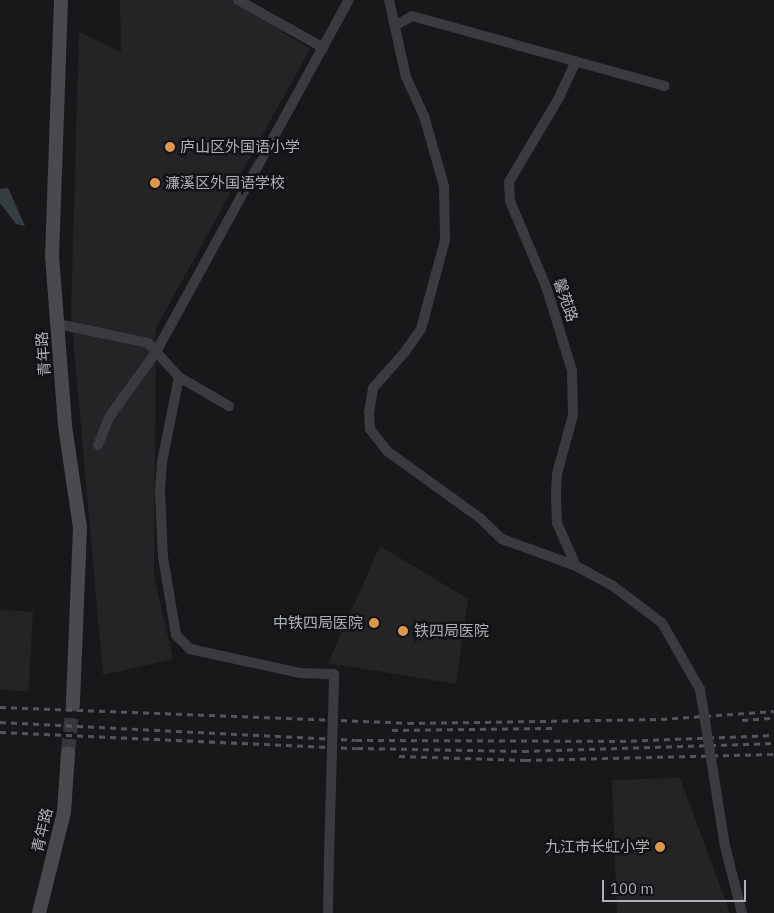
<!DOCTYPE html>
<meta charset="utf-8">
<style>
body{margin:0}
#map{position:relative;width:774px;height:913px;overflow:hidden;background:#18181a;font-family:"IBM Plex Sans","Noto Sans SC",sans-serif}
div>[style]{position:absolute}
.built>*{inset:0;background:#242427;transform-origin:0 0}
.water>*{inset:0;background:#343e43}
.secondary-tunnel>*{height:14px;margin-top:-7px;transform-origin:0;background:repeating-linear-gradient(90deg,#36373a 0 14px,transparent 0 21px)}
.minor>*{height:10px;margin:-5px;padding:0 5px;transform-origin:5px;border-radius:5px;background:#393b3e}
.secondary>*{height:14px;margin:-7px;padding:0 7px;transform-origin:7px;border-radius:7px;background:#484a4e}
.rail>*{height:3px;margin-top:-1.5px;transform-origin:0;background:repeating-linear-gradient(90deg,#535559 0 6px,transparent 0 11px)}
.minor-bridge>*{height:10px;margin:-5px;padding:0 5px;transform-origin:5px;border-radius:5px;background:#393b3e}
.dots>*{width:14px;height:14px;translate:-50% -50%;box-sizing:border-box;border:2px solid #131315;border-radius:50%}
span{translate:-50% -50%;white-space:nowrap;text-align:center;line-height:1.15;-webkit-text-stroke:5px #131315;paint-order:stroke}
.poi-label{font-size:15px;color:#acb1b8}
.left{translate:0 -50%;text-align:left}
.right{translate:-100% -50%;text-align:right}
.street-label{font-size:15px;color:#acb1b8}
.scale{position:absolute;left:602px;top:880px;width:144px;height:22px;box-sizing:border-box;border:2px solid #acb1b8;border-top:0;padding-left:6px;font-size:15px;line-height:18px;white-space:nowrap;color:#acb1b8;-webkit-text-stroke:4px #131315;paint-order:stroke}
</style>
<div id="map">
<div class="built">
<div style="clip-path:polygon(120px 0,232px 0,310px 49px,156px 328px,154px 575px,173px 659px,103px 675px,71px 314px,79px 32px,121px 52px)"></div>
<div style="clip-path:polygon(380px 546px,468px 599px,456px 684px,328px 663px)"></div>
<div style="left:0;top:610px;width:33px;height:80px;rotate:3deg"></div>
<div style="clip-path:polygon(680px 778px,730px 913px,617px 913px,612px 780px)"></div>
</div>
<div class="water">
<div style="clip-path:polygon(8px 188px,17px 208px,25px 226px,16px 224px,0 203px,0 189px)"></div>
</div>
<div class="secondary-tunnel">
<div style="left:68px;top:753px;width:49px;rotate:-84.2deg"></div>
</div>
<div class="minor">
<div style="left:238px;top:0;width:98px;rotate:29.2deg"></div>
<div style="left:389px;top:0;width:79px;rotate:77.6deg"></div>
<div style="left:406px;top:77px;width:43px;rotate:65.2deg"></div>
<div style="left:424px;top:116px;width:73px;rotate:74.1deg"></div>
<div style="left:444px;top:186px;width:54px;rotate:88.9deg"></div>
<div style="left:445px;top:240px;width:92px;rotate:105.1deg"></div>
<div style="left:421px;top:329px;width:28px;rotate:125deg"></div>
<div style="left:405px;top:352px;width:48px;rotate:131.6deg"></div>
<div style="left:373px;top:388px;width:24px;rotate:99deg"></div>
<div style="left:369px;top:412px;width:17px;rotate:87deg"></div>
<div style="left:370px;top:429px;width:28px;rotate:52deg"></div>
<div style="left:387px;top:451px;width:115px;rotate:35.8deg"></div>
<div style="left:480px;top:518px;width:30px;rotate:44deg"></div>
<div style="left:502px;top:539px;width:79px;rotate:20deg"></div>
<div style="left:576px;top:566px;width:42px;rotate:28.4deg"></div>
<div style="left:613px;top:586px;width:61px;rotate:37.1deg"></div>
<div style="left:662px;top:623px;width:76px;rotate:60.1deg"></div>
<div style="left:396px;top:25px;width:18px;rotate:-29deg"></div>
<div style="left:412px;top:16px;width:262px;rotate:15.5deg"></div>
<div style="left:576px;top:61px;width:38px;rotate:115deg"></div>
<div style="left:560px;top:96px;width:100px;rotate:120.7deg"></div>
<div style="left:509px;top:182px;width:19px;rotate:87deg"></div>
<div style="left:510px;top:201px;width:95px;rotate:67.2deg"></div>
<div style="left:547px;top:289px;width:86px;rotate:73deg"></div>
<div style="left:572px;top:371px;width:44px;rotate:88.7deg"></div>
<div style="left:573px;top:415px;width:61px;rotate:105.2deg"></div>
<div style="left:557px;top:474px;width:22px;rotate:93deg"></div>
<div style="left:556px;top:496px;width:27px;rotate:88deg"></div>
<div style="left:557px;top:523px;width:47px;rotate:66.2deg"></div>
<div style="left:58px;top:324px;width:92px;rotate:11.9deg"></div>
<div style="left:148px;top:343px;width:46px;rotate:47.6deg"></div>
<div style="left:179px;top:377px;width:58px;rotate:30.1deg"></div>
<div style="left:179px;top:377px;width:87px;rotate:101.3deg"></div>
<div style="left:162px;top:462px;width:29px;rotate:94deg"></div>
<div style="left:160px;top:491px;width:66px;rotate:87.4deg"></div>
<div style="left:163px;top:557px;width:79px;rotate:80.5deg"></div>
<div style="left:176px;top:635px;width:20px;rotate:45deg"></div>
<div style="left:190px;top:649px;width:113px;rotate:12.3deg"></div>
<div style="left:300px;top:673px;width:34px;rotate:2deg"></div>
<div style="left:98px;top:445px;width:31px;rotate:-68deg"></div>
<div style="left:110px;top:416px;width:79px;rotate:-54.3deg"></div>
<div style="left:156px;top:352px;width:401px;rotate:-61.3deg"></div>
<div style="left:725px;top:846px;width:69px;rotate:75.8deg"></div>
<div style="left:328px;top:913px;width:56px;rotate:-89deg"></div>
</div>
<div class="secondary">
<div style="left:61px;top:0;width:256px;rotate:92deg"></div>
<div style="left:52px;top:256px;width:170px;rotate:85.6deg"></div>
<div style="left:65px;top:426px;width:102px;rotate:81.6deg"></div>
<div style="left:80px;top:527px;width:177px;rotate:92.3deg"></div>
<div style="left:39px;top:913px;width:104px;rotate:-76.1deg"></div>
<div style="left:64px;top:812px;width:59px;rotate:-86.1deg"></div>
</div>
<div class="rail">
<div style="left:0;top:707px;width:408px;rotate:2.2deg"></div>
<div style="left:408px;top:723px;width:253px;rotate:-0.9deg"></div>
<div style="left:661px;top:719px;width:113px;rotate:-4deg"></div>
<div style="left:742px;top:720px;width:32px;rotate:-4deg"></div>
<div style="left:0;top:722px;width:356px;rotate:2.9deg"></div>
<div style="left:356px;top:740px;width:264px;rotate:0.2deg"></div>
<div style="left:620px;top:741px;width:154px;rotate:-2.2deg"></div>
<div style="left:392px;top:730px;width:160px;rotate:-0.7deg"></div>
<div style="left:0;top:732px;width:357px;rotate:2.6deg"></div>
<div style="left:357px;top:748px;width:166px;rotate:1deg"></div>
<div style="left:523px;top:751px;width:251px;rotate:-1.8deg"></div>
<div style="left:399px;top:756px;width:126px;rotate:1.8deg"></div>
<div style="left:525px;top:760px;width:249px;rotate:-1.4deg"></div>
</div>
<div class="minor-bridge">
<div style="left:700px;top:689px;width:159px;rotate:81deg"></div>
<div style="left:329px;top:857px;width:183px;rotate:-88.4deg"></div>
</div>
<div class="dots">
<div style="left:170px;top:147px;background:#dd984d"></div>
<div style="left:155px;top:183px;background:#dd984d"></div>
<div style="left:374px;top:623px;background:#dd984d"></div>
<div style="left:403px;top:631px;background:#dd984d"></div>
<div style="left:660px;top:847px;background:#dd984d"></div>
</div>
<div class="poi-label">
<span class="left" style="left:180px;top:147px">庐山区外国语小学</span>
<span class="left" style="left:165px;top:183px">濂溪区外国语学校</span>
<span class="right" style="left:363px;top:623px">中铁四局医院</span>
<span class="left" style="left:414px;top:631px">铁四局医院</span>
<span class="right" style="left:650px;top:847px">九江市长虹小学</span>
</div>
<div class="street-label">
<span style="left:566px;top:300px;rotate:71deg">馨苑路</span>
<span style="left:43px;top:354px;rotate:-94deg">青年路</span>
<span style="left:42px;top:830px;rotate:-77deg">青年路</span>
</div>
<div class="scale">100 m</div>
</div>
